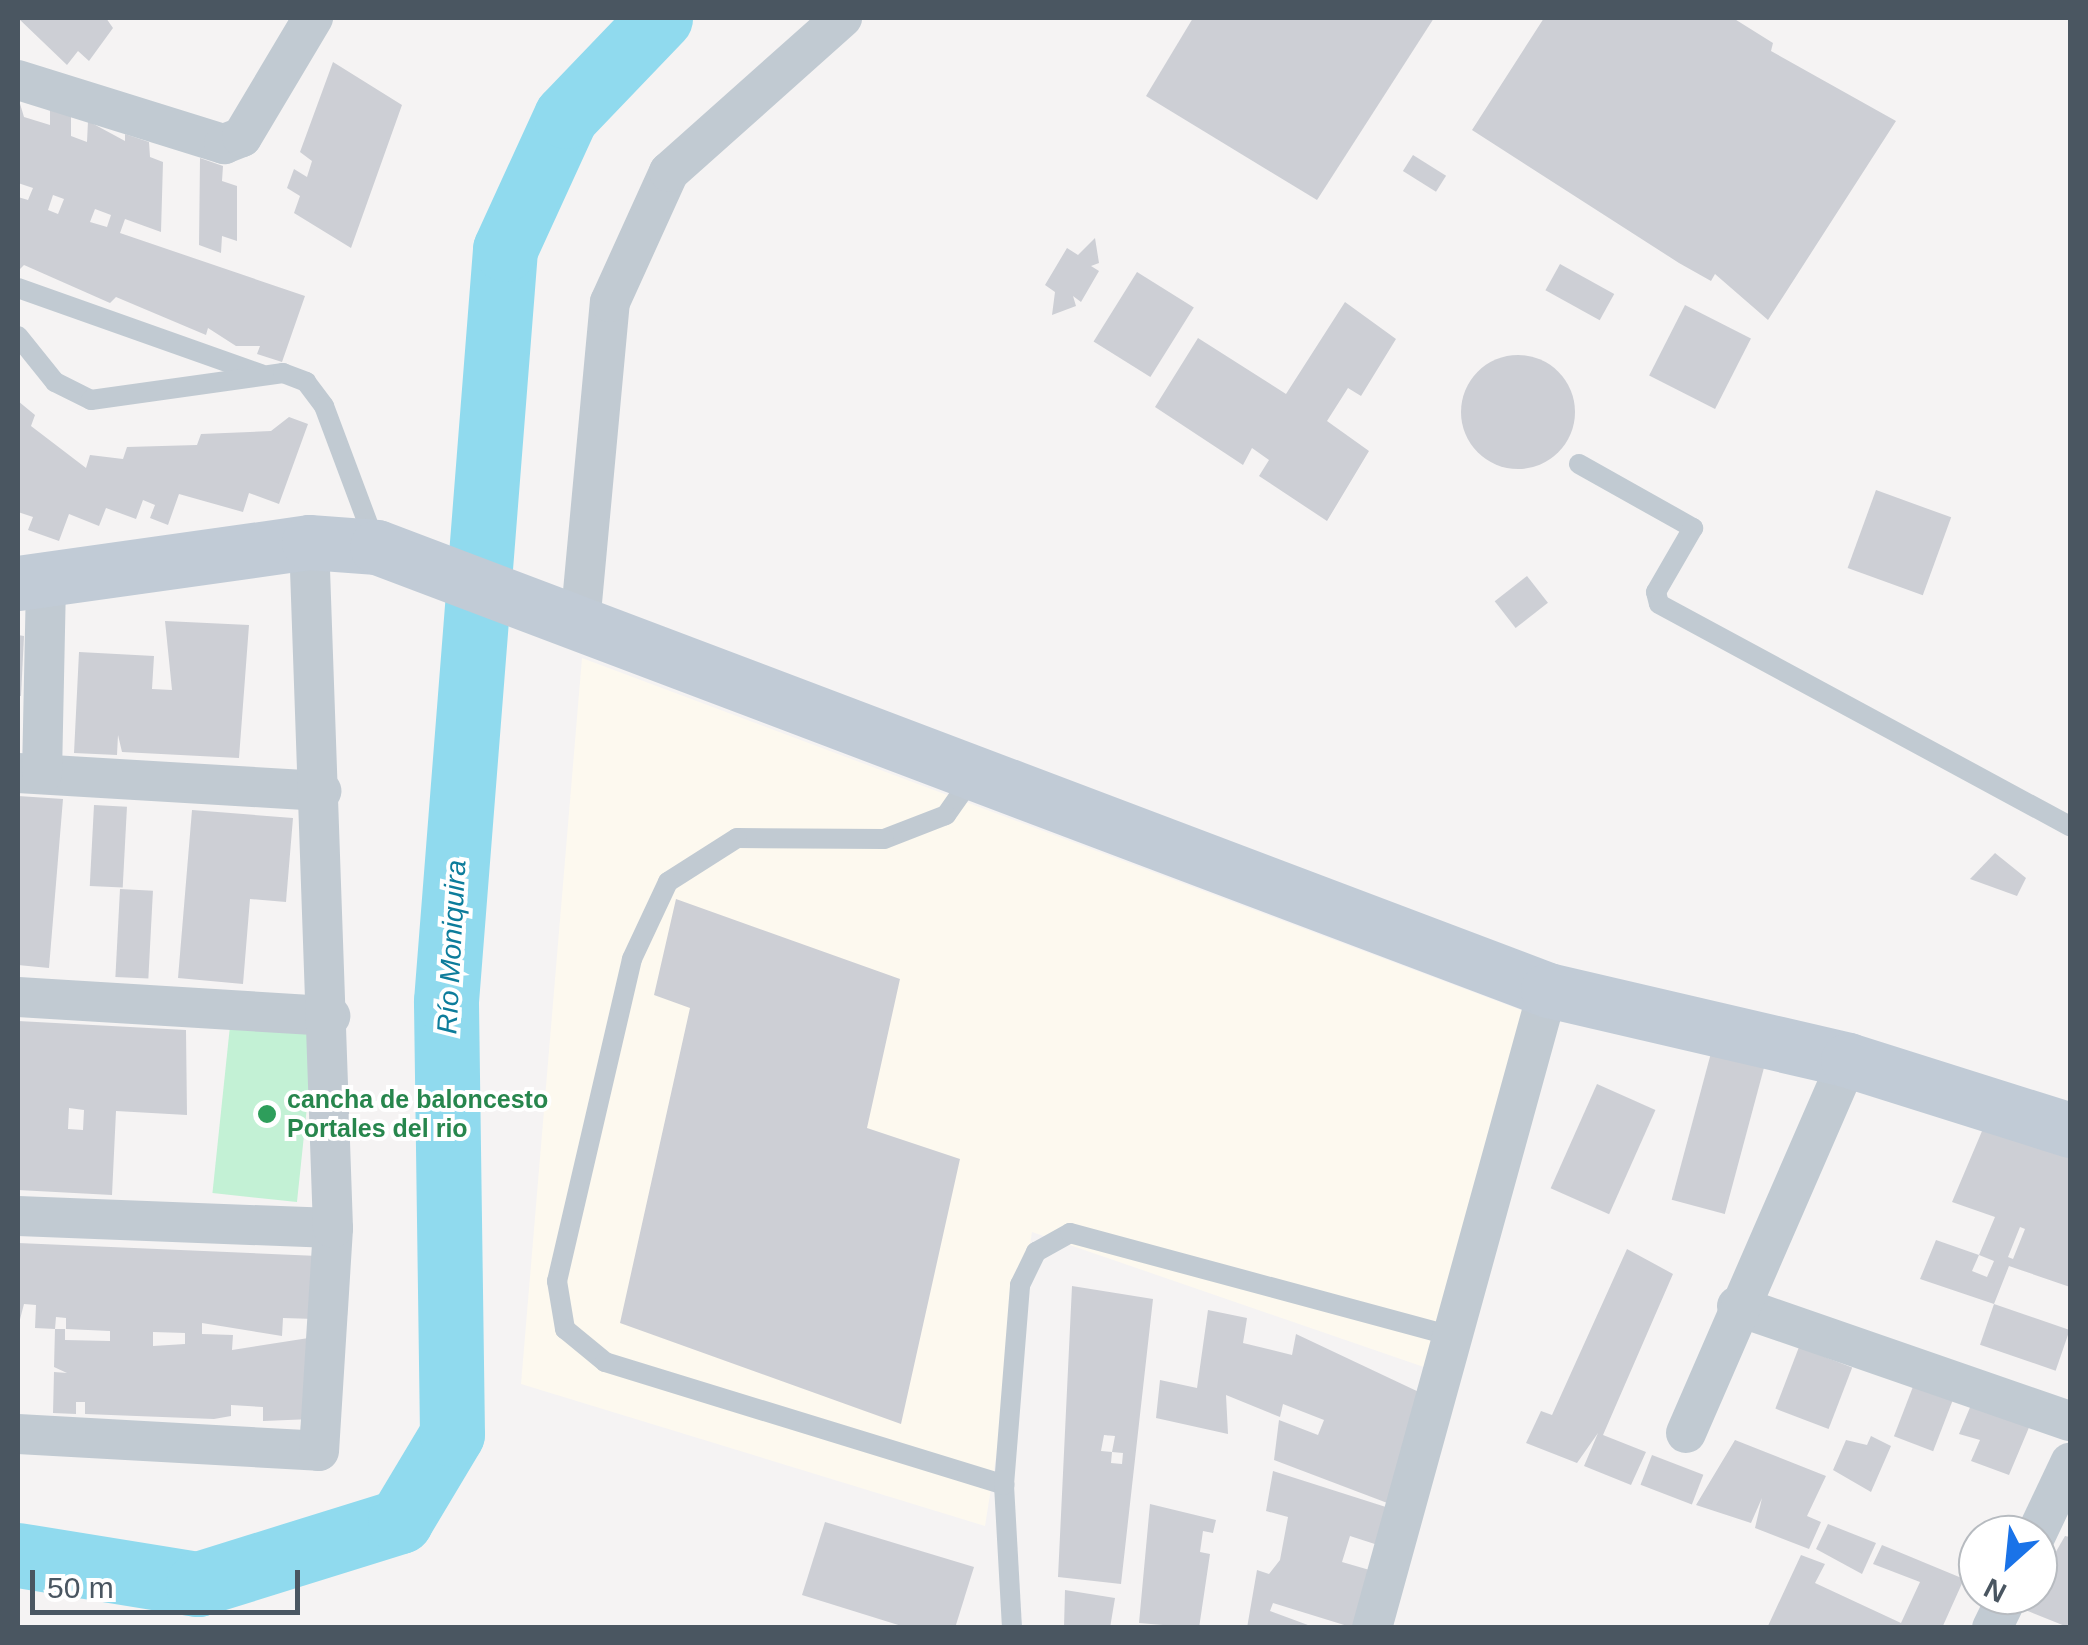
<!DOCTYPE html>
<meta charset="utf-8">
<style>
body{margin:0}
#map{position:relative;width:2088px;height:1645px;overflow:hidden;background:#f5f3f3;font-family:Helvetica,sans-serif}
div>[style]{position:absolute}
.commercial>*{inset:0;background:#fdf9ef}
.green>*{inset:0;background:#c3f1d5;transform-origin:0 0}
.river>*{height:65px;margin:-32.5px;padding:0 32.5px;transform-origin:32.5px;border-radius:32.5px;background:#90daee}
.building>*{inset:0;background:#cdcfd5;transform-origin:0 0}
.round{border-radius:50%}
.service>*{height:20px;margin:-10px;padding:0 10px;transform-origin:10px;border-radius:10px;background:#c1cad2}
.minor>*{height:40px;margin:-20px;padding:0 20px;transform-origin:20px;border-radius:20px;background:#c1cad2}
.secondary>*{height:55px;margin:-27.5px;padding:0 27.5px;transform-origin:27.5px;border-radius:27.5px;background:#c1cbd6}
.dots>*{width:28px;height:28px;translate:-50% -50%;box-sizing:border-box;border:5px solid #fff;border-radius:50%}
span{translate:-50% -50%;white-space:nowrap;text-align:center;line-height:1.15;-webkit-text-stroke:8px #fff;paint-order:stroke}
.leisure-label{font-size:25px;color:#27864d;font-weight:700}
.left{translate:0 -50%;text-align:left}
.water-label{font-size:28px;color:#0c7c9b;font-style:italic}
.frame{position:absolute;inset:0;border:20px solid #4a5661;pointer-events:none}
.north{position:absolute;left:1958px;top:1515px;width:100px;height:100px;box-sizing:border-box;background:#fff;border:2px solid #b7bbc0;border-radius:50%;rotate:207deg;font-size:28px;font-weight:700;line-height:40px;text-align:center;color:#4a5661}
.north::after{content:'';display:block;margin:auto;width:35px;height:45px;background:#1a73e8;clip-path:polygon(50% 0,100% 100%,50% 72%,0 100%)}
.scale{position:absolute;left:30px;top:1570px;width:270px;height:45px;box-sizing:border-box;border:5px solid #4a5661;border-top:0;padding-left:12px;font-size:30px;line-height:35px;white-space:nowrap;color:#4a5661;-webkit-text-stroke:8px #fff;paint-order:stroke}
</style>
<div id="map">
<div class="commercial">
<div style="clip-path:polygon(582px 658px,1547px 1020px,1447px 1375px,1032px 1232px,985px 1526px,521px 1384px)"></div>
</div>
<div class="green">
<div style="left:230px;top:1026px;width:85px;height:168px;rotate:6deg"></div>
</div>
<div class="river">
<div style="left:18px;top:1555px;width:182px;rotate:9.2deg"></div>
<div style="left:198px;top:1584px;width:212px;rotate:-17.3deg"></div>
<div style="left:400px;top:1521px;width:101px;rotate:-59.1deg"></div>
<div style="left:452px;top:1434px;width:433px;rotate:-90.8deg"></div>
<div style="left:446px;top:1001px;width:754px;rotate:-85.51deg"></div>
<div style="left:505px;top:249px;width:146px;rotate:-65.4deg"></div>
<div style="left:566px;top:116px;width:136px;rotate:-46.2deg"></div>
</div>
<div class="building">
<div style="clip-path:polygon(18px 18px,106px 18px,113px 28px,89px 61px,78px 51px,67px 65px)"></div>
<div style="clip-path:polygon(1193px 18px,1434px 18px,1317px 200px,1146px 96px)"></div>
<div style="clip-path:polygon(1544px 18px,1733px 18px,1773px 43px,1771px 51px,1896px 121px,1768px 320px,1715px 274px,1711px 281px,1679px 263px,1472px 130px)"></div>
<div style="clip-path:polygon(333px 62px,402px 105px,351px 248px,294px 213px,300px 196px,287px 188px,294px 169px,307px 177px,312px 161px,300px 152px)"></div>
<div style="clip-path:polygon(evenodd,18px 97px,24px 117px,50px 125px,50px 109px,71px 116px,71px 136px,87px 142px,88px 121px,125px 141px,125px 134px,149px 142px,150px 157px,163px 162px,161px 232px,125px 219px,120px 233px,305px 296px,282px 362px,257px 354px,260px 346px,236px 346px,208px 328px,206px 335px,116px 297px,110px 303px,24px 265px,18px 271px,18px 197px,28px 200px,33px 188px,18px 183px,18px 97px,53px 195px,64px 199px,58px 214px,48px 210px,53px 195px,18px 97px,95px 209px,111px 215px,107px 227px,90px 222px,95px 209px)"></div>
<div style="left:1413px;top:155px;width:39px;height:19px;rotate:32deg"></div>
<div style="clip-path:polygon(200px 158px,223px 166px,222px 181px,237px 186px,237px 241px,222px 236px,221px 253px,199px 245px)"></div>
<div style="clip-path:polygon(1095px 238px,1099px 263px,1091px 266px,1099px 271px,1081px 302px,1073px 296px,1076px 306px,1052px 315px,1055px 292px,1045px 285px,1067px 248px,1078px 255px)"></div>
<div style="left:1560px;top:264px;width:62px;height:30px;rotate:29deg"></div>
<div style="left:1137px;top:272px;width:67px;height:82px;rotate:32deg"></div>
<div style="clip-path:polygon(1345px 302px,1396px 339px,1361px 396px,1348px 388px,1327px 421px,1369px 451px,1327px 521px,1259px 476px,1269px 460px,1252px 448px,1243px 465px,1155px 407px,1198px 338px,1286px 394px)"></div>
<div style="left:1685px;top:305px;width:74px;height:79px;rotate:27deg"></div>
<div class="round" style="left:1461px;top:355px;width:114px;height:114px"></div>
<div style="clip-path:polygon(18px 401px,35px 415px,31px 426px,86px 468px,90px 455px,123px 459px,127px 447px,197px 445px,201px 434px,271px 431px,289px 417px,308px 424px,279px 504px,249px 493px,243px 512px,179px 494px,168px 525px,150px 518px,155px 505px,143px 500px,136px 519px,106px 508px,99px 526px,69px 514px,59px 541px,28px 530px,33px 517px,18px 512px)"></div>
<div style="left:1876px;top:490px;width:80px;height:83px;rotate:20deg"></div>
<div style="left:1527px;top:576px;width:34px;height:41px;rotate:52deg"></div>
<div style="clip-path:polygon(165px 621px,249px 625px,239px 758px,122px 752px,118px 735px,117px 755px,74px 753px,79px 652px,154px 656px,152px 689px,172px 690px)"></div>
<div style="clip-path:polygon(18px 635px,24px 636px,21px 696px,18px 696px)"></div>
<div style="clip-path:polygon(18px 796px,63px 799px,49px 968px,18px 965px)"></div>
<div style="left:94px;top:805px;width:33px;height:81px;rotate:3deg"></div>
<div style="clip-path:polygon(192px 810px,293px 818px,286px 902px,250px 899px,243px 984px,178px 978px)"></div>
<div style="clip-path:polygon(1995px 853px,2026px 878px,2017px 896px,1970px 879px)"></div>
<div style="left:120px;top:889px;width:33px;height:88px;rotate:3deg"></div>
<div style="clip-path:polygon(676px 899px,900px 979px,867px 1128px,960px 1159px,901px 1424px,620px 1323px,690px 1008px,654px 995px)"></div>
<div style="clip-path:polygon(evenodd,18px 1021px,186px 1030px,187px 1115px,116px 1111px,112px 1195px,18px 1190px,18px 1021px,69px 1108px,84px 1110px,83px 1130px,68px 1129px,69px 1108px)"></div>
<div style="left:1711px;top:1053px;width:55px;height:152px;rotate:15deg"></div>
<div style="left:1597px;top:1084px;width:64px;height:114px;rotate:24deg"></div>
<div style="clip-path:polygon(evenodd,1985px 1124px,2070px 1158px,2070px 1287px,2009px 1266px,1994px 1304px,1920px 1279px,1936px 1240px,1979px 1255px,1972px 1271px,1987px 1277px,1994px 1261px,1979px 1255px,1995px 1217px,1952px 1202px,1985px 1124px,2020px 1227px,2025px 1229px,2013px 1259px,2008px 1257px,2020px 1227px)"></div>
<div style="clip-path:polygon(evenodd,18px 1243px,318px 1256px,315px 1319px,283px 1318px,282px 1336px,202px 1323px,202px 1334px,233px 1335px,232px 1350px,315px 1337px,312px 1419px,263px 1421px,263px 1407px,231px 1405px,231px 1416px,214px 1419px,85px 1414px,85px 1402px,76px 1402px,76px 1414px,53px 1413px,54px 1372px,67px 1373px,54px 1367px,55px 1329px,65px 1329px,65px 1340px,110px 1341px,110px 1331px,66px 1329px,66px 1318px,56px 1317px,55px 1329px,35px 1328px,36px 1305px,24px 1304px,18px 1327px,18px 1243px,153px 1332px,185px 1333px,185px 1344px,153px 1346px,153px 1332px)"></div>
<div style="clip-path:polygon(1627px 1249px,1673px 1274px,1603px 1435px,1646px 1452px,1631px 1485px,1584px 1466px,1598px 1433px,1577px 1463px,1526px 1443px,1541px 1411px,1552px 1415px)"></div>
<div style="clip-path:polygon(evenodd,1072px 1286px,1153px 1299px,1121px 1584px,1058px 1577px,1072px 1286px,1104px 1435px,1115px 1436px,1112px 1452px,1101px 1451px,1104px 1435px,1072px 1286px,1112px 1452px,1123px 1453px,1122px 1464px,1111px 1463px,1112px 1452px)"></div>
<div style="left:1994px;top:1304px;width:80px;height:43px;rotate:19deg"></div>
<div style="clip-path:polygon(1208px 1310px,1247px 1318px,1243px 1343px,1292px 1355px,1296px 1334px,1421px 1393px,1390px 1504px,1274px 1460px,1279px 1420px,1318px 1435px,1324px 1420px,1283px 1404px,1280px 1417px,1226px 1395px,1228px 1434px,1156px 1418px,1160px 1380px,1197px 1388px)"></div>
<div style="left:1799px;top:1347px;width:57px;height:66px;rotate:21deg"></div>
<div style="left:1914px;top:1384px;width:42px;height:56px;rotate:21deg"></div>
<div style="clip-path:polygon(1971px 1405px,2030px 1425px,2009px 1475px,1971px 1461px,1980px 1440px,1959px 1434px)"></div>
<div style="clip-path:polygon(1871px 1436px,1891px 1446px,1871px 1492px,1833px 1470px,1846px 1440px,1867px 1445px)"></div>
<div style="clip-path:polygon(1735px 1440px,1826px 1476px,1807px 1516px,1821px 1522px,1809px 1549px,1755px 1528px,1762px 1498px,1751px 1523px,1696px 1505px)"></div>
<div style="left:1652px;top:1455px;width:55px;height:32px;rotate:21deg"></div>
<div style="clip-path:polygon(1273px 1471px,1389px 1508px,1381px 1546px,1350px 1536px,1342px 1562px,1373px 1571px,1354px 1628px,1273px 1603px,1270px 1611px,1316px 1628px,1247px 1628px,1257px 1570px,1269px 1574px,1280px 1560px,1288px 1517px,1266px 1511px)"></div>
<div style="clip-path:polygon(1150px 1504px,1216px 1520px,1213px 1533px,1203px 1531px,1200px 1552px,1210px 1554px,1199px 1628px,1139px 1623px)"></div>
<div style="clip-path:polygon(825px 1522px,974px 1567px,955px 1628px,908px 1628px,802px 1595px)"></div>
<div style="clip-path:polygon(1828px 1524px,1876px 1543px,1862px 1574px,1816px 1549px)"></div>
<div style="clip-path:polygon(2065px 1536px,2070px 1537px,2070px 1628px,2023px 1609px)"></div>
<div style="clip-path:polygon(1882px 1545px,1964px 1579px,1942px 1628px,1767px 1628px,1801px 1555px,1825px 1564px,1815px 1583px,1901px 1623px,1920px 1582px,1873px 1564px)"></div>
<div style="clip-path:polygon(1065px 1590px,1115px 1598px,1110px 1628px,1064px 1628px)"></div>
</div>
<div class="service">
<div style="left:18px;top:288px;width:258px;rotate:19.5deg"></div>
<div style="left:18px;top:336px;width:59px;rotate:51.2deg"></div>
<div style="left:55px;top:382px;width:40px;rotate:26.6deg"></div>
<div style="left:91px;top:400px;width:194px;rotate:-8deg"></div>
<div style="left:283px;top:373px;width:25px;rotate:21deg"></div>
<div style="left:306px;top:382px;width:30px;rotate:53deg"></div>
<div style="left:324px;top:406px;width:143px;rotate:69.5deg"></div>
<div style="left:1579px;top:464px;width:131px;rotate:29.3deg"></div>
<div style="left:1693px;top:528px;width:74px;rotate:120deg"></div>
<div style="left:1656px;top:592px;width:12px;rotate:76deg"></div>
<div style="left:1659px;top:604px;width:467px;rotate:28.4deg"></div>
<div style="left:974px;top:775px;width:49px;rotate:125deg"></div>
<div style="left:946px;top:815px;width:66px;rotate:158.8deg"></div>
<div style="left:884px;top:839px;width:147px;rotate:-179.6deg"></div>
<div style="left:737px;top:838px;width:82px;rotate:147.5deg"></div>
<div style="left:668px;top:882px;width:85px;rotate:115.1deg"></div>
<div style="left:632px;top:959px;width:331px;rotate:103.1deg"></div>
<div style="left:557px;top:1281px;width:49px;rotate:80.5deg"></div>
<div style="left:565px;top:1329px;width:52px;rotate:39.5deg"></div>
<div style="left:605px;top:1362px;width:418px;rotate:17.1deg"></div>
<div style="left:1012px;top:1628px;width:143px;rotate:-93.2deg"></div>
<div style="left:1004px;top:1485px;width:201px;rotate:-85.4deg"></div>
<div style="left:1020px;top:1285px;width:37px;rotate:-64deg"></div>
<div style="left:1036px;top:1252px;width:39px;rotate:-29deg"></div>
<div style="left:1070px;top:1233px;width:396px;rotate:15.1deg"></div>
</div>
<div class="minor">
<div style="left:18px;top:80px;width:216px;rotate:17.3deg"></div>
<div style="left:224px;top:144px;width:19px;rotate:-21deg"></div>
<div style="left:242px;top:137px;width:139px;rotate:-59.2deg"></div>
<div style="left:580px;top:624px;width:323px;rotate:-84.7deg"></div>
<div style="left:610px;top:302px;width:143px;rotate:-65.6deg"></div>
<div style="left:669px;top:172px;width:232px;rotate:-41.7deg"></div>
<div style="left:18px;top:773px;width:304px;rotate:3.4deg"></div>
<div style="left:42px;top:774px;width:190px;rotate:-88.8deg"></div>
<div style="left:18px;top:997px;width:313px;rotate:3.5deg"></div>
<div style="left:18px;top:1216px;width:315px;rotate:2.2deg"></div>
<div style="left:1737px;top:1306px;width:352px;rotate:19.1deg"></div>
<div style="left:1686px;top:1433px;width:407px;rotate:-66.5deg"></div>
<div style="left:18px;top:1434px;width:301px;rotate:3.2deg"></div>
<div style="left:319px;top:1451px;width:223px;rotate:-86.4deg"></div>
<div style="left:333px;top:1228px;width:686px;rotate:-92deg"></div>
<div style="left:2036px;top:1535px;width:80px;rotate:-64.7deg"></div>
<div style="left:1372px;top:1628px;width:662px;rotate:-74.58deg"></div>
<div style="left:1992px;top:1628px;width:37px;rotate:-64deg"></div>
</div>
<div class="secondary">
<div style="left:18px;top:583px;width:294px;rotate:-8deg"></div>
<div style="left:309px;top:542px;width:68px;rotate:4.2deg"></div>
<div style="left:377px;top:547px;width:1252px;rotate:20.72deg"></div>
<div style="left:1548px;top:990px;width:308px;rotate:13.1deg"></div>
<div style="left:1848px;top:1060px;width:233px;rotate:17.5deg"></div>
</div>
<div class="dots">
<div style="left:267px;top:1114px;background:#2e9e5b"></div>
</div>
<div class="leisure-label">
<span class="left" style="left:287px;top:1114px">cancha de baloncesto<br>Portales del rio</span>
</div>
<div class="water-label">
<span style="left:452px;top:947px;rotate:-87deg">Río Moniquira</span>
</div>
<div class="frame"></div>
<div class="north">N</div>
<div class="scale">50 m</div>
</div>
